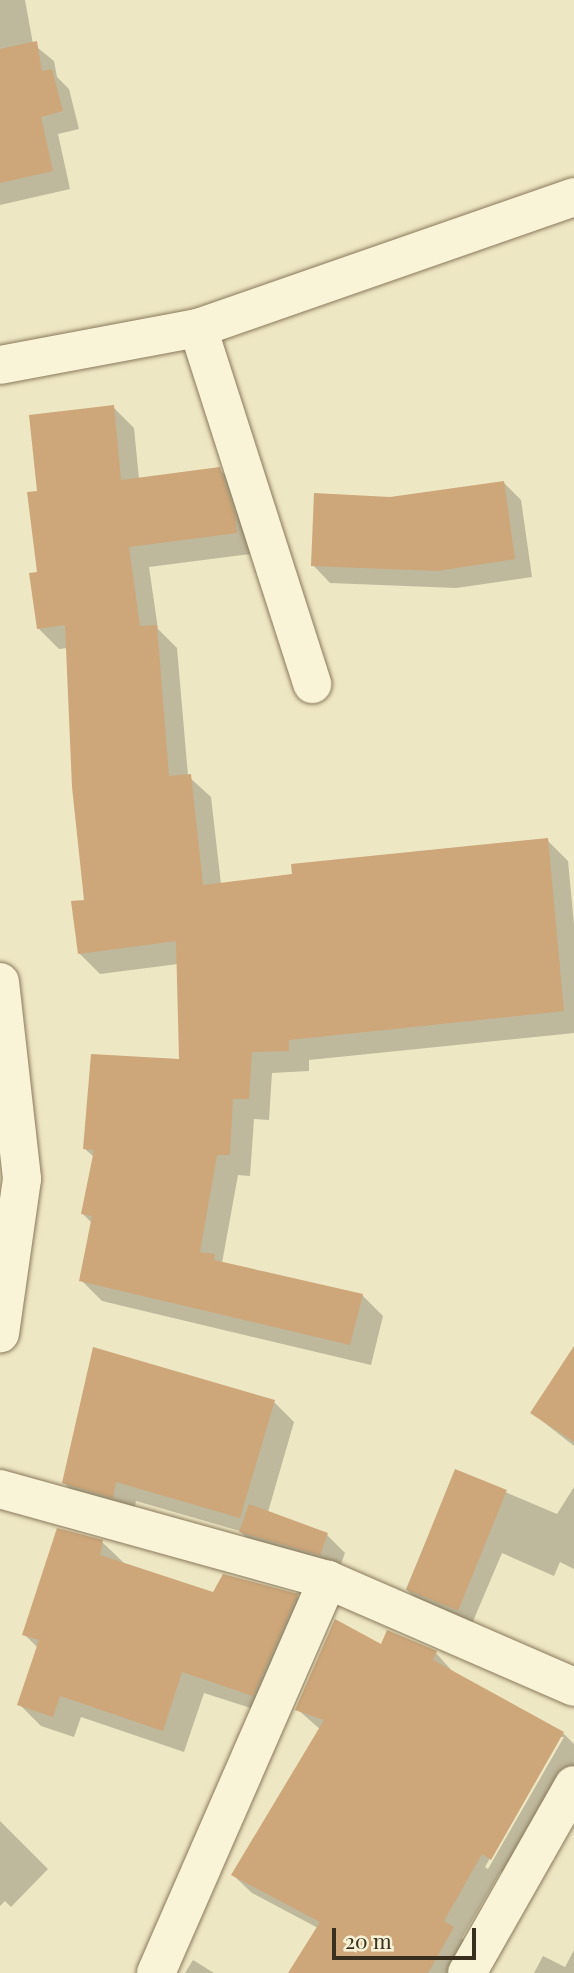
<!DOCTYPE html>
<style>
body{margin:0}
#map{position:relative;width:574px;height:1973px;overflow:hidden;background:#eee7c4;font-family:"Playfair Display",serif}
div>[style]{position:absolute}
.shadow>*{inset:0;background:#0003}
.building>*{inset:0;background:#cda77a;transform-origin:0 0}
.roads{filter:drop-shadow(0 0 2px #89795b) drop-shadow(0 0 2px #89795b)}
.minor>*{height:38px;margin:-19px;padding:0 19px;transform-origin:19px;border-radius:19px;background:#f9f3d8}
span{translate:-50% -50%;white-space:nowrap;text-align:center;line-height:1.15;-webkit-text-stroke:5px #f6f0d4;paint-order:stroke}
.scale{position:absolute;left:332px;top:1928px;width:144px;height:32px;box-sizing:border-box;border:4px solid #392f1f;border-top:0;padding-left:9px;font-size:21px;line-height:24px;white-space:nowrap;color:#392f1f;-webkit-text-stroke:5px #f6f0d4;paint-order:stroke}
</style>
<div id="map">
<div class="shadow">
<div style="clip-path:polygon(0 0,25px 0,33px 44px,54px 61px,57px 77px,69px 89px,79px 129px,58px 134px,70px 189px,0 205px)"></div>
<div style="clip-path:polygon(113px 407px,134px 428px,139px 479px,219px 469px,240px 490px,257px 553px,149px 567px,158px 629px,177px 648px,188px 776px,211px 797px,221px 884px,547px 840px,568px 861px,574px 924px,574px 1033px,309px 1060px,309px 1071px,272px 1073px,269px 1120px,254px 1119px,250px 1176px,238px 1175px,222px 1263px,362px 1295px,383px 1316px,371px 1365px,102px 1301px,81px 1280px,92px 1223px,83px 1214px,94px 1157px,85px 1149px,181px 1061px,178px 964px,100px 974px,79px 953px,86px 901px,68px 648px,59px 649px,38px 628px,38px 493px)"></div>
<div style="clip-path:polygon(503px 482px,521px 500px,532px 577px,456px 588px,330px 583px,313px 565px,390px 499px)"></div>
<div style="clip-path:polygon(574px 1349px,574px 1446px,532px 1413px)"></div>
<div style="clip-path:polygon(274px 1402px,294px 1422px,268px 1512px,327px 1535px,345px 1553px,338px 1572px,258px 1550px,240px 1531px,136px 1501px,133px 1517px,84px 1503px,64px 1483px)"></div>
<div style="clip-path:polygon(456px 1471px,557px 1514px,574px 1487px,574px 1569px,560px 1562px,554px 1576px,502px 1553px,471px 1626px,423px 1606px,406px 1589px)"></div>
<div style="clip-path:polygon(102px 1542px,124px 1563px,217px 1594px,297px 1596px,318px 1617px,275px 1716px,204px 1693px,184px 1752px,81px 1717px,74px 1737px,41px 1726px,19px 1704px,38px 1648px,24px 1634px)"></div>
<div style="clip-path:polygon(evenodd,382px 1647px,436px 1653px,454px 1673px,563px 1733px,574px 1744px,574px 1765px,510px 1877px,501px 1871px,462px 1938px,471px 1947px,456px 1973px,291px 1973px,318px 1928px,252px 1893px,233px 1875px,321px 1730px,297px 1709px,382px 1647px,559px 1737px,564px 1737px,488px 1869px,485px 1867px,559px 1737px)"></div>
<div style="clip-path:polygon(0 1821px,48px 1869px,11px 1907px,5px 1901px,0 1906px)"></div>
<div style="clip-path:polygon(574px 1950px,574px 1973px,534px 1973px,543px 1956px,565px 1967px)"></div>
<div style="clip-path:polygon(193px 1960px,214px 1973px,185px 1973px)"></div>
</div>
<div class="building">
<div style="clip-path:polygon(37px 41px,42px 71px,52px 69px,63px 111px,41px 117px,53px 171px,0 183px,0 49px)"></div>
<div style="clip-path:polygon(114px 405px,121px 480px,220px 467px,235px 515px,237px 533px,129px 547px,140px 626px,157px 625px,169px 776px,191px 774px,203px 885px,292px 874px,291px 864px,548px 838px,564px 1011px,289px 1040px,289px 1051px,252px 1052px,249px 1099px,233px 1099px,230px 1155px,217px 1155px,200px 1252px,215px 1254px,214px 1260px,363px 1294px,350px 1345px,79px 1281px,92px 1216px,81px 1214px,94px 1150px,83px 1149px,91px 1054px,179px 1059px,176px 941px,78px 954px,71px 901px,84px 900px,72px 787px,65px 625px,37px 629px,29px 573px,37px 572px,27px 492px,37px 491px,29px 415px)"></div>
<div style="clip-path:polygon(504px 481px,515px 559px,437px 571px,311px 566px,314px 493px,390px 497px)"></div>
<div style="clip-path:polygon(574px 1346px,574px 1442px,530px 1413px)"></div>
<div style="clip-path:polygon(93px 1347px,275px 1400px,240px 1518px,116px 1482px,113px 1498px,62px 1483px)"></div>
<div style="left:455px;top:1469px;width:56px;height:130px;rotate:22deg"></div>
<div style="clip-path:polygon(249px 1504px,328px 1533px,320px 1555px,239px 1532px)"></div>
<div style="clip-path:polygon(57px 1528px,103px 1540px,100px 1555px,213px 1592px,223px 1574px,298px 1594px,253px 1696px,182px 1672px,163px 1731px,60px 1696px,53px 1717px,17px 1705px,39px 1640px,22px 1635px)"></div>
<div style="clip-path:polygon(335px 1619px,381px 1644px,387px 1630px,437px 1651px,433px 1660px,564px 1732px,491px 1860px,482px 1854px,444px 1921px,454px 1927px,428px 1973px,288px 1973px,320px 1922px,231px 1875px,324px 1720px,295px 1710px)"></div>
</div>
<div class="roads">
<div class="minor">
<div style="left:198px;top:328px;width:374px;rotate:72.2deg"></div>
<div style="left:0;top:365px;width:201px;rotate:-10.6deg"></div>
<div style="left:198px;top:328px;width:398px;rotate:-19.2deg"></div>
<div style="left:0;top:982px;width:198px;rotate:83.6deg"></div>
<div style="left:22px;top:1179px;width:156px;rotate:98.1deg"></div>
<div style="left:0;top:1489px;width:340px;rotate:15.5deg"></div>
<div style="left:328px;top:1580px;width:268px;rotate:23.5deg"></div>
<div style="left:156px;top:1973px;width:429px;rotate:-66.4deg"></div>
<div style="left:467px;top:1973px;width:216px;rotate:-60.4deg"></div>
</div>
</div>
<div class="scale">20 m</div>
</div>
